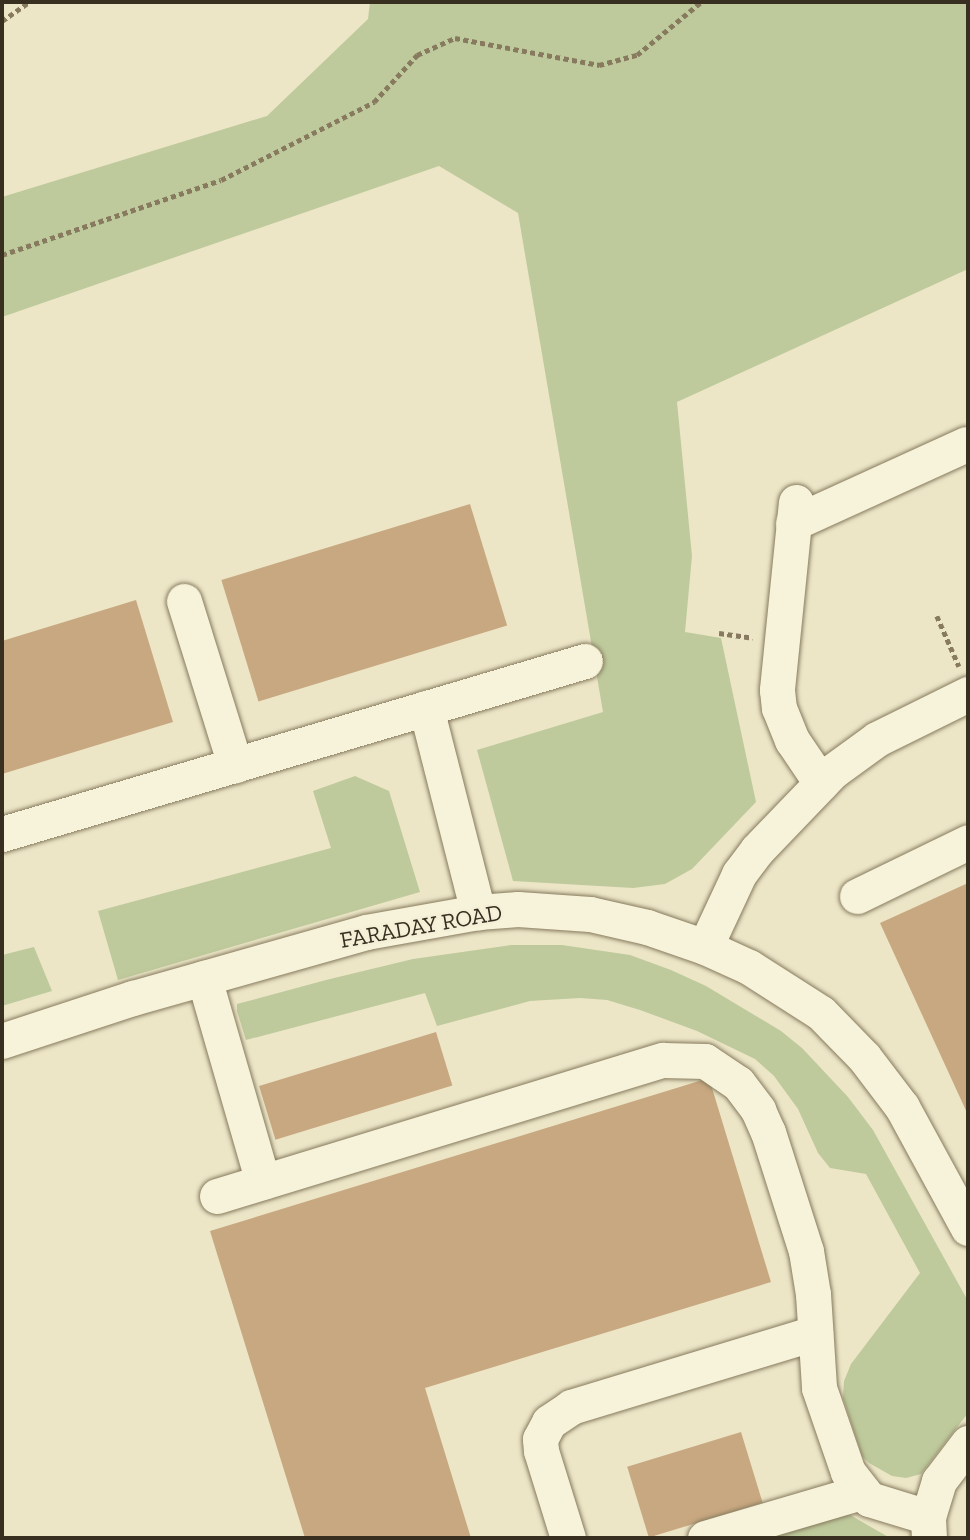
<!DOCTYPE html>
<style>
body{margin:0}
#map{position:relative;width:970px;height:1540px;overflow:hidden;background:#ece6c7;font-family:"Zilla Slab",serif}
div>[style]{position:absolute}
.green>*{inset:0;background:#beca9c}
.building>*{inset:0;background:#c8a880;transform-origin:0 0}
.path>*{height:4.5px;margin-top:-2.25px;transform-origin:0;background:repeating-linear-gradient(90deg,#877a5e 0 5px,transparent 0 8.5px)}
.roads{filter:drop-shadow(0 0 2px #877a5e) drop-shadow(0 0 2px #877a5e)}
.minor>*{height:35px;margin:-17.5px;padding:0 17.5px;transform-origin:17.5px;border-radius:17.5px;background:#f7f3da}
span{translate:-50% -50%;white-space:nowrap;text-align:center;line-height:1.15;-webkit-text-stroke:5px #f4f0d7;paint-order:stroke}
.street-label{font-size:23px;color:#382f20}
.frame{position:absolute;inset:0;border:4px solid #382f20;pointer-events:none}
</style>
<div id="map">
<div class="green">
<div style="clip-path:polygon(370px 2px,968px 2px,968px 269px,677px 402px,692px 556px,685px 632px,721px 638px,756px 802px,692px 869px,665px 884px,633px 888px,513px 881px,477px 750px,603px 712px,518px 213px,439px 166px,2px 317px,2px 197px,267px 116px,368px 19px)"></div>
<div style="clip-path:polygon(355px 776px,389px 791px,420px 892px,118px 980px,98px 911px,331px 848px,313px 791px)"></div>
<div style="clip-path:polygon(511px 945px,562px 945px,630px 955px,671px 970px,706px 986px,781px 1031px,802px 1048px,848px 1097px,873px 1130px,968px 1301px,968px 1413px,921px 1474px,906px 1478px,892px 1476px,869px 1463px,862px 1456px,843px 1398px,844px 1381px,851px 1364px,920px 1273px,866px 1174px,830px 1168px,818px 1153px,798px 1109px,774px 1076px,755px 1059px,697px 1031px,640px 1010px,607px 1000px,580px 998px,530px 1001px,437px 1026px,425px 993px,246px 1040px,237px 1011px,237px 1004px,326px 980px,413px 959px)"></div>
<div style="clip-path:polygon(34px 947px,52px 991px,2px 1006px,2px 955px)"></div>
<div style="clip-path:polygon(845px 1512px,890px 1538px,738px 1538px)"></div>
</div>
<div class="building">
<div style="left:470px;top:504px;width:127px;height:260px;rotate:73deg"></div>
<div style="clip-path:polygon(136px 600px,173px 722px,2px 774px,2px 641px)"></div>
<div style="clip-path:polygon(968px 883px,968px 1115px,880px 923px)"></div>
<div style="left:436px;top:1032px;width:56px;height:185px;rotate:73deg"></div>
<div style="clip-path:polygon(709px 1078px,771px 1282px,425px 1388px,471px 1538px,305px 1538px,210px 1231px)"></div>
<div style="left:741px;top:1432px;width:74px;height:119px;rotate:73deg"></div>
</div>
<div class="path">
<div style="left:2px;top:21px;width:33px;rotate:-35deg"></div>
<div style="left:2px;top:255px;width:231px;rotate:-18.9deg"></div>
<div style="left:221px;top:180px;width:172px;rotate:-27deg"></div>
<div style="left:374px;top:102px;width:64px;rotate:-47.5deg"></div>
<div style="left:417px;top:55px;width:42px;rotate:-24.1deg"></div>
<div style="left:455px;top:38px;width:147px;rotate:10.6deg"></div>
<div style="left:599px;top:65px;width:39px;rotate:-15deg"></div>
<div style="left:637px;top:55px;width:83px;rotate:-39.6deg"></div>
<div style="left:937px;top:616px;width:55px;rotate:66.3deg"></div>
<div style="left:719px;top:633px;width:34px;rotate:8deg"></div>
</div>
<div class="roads">
<div class="minor">
<div style="left:796px;top:502px;width:189px;rotate:95.8deg"></div>
<div style="left:777px;top:690px;width:18px;rotate:84deg"></div>
<div style="left:779px;top:708px;width:35px;rotate:68deg"></div>
<div style="left:792px;top:740px;width:52px;rotate:56deg"></div>
<div style="left:793px;top:523px;width:190px;rotate:-24.5deg"></div>
<div style="left:184px;top:601px;width:172px;rotate:72.7deg"></div>
<div style="left:426px;top:708px;width:211px;rotate:75.7deg"></div>
<div style="left:2px;top:834px;width:608px;rotate:-16.53deg"></div>
<div style="left:857px;top:896px;width:123px;rotate:-25.9deg"></div>
<div style="left:705px;top:947px;width:81px;rotate:-65deg"></div>
<div style="left:739px;top:874px;width:30px;rotate:-53deg"></div>
<div style="left:757px;top:850px;width:110px;rotate:-46.1deg"></div>
<div style="left:833px;top:771px;width:54px;rotate:-36deg"></div>
<div style="left:877px;top:739px;width:102px;rotate:-26.3deg"></div>
<div style="left:204px;top:978px;width:212px;rotate:73.9deg"></div>
<div style="left:2px;top:1041px;width:138px;rotate:-18.2deg"></div>
<div style="left:133px;top:998px;width:242px;rotate:-15.8deg"></div>
<div style="left:366px;top:932px;width:114px;rotate:-10.1deg"></div>
<div style="left:478px;top:912px;width:40px;rotate:-4.3deg"></div>
<div style="left:518px;top:909px;width:72px;rotate:4deg"></div>
<div style="left:590px;top:914px;width:58px;rotate:12.8deg"></div>
<div style="left:647px;top:927px;width:61px;rotate:19deg"></div>
<div style="left:705px;top:947px;width:48px;rotate:24.4deg"></div>
<div style="left:749px;top:967px;width:85px;rotate:32.6deg"></div>
<div style="left:821px;top:1013px;width:62px;rotate:45.7deg"></div>
<div style="left:864px;top:1057px;width:63px;rotate:52.8deg"></div>
<div style="left:902px;top:1107px;width:138px;rotate:61.4deg"></div>
<div style="left:217px;top:1196px;width:466px;rotate:-17deg"></div>
<div style="left:663px;top:1060px;width:42px;rotate:1.4deg"></div>
<div style="left:705px;top:1061px;width:40px;rotate:34deg"></div>
<div style="left:738px;top:1083px;width:34px;rotate:53deg"></div>
<div style="left:758px;top:1110px;width:24px;rotate:66deg"></div>
<div style="left:768px;top:1132px;width:125px;rotate:72.3deg"></div>
<div style="left:806px;top:1251px;width:44px;rotate:80.8deg"></div>
<div style="left:813px;top:1294px;width:94px;rotate:86.3deg"></div>
<div style="left:819px;top:1388px;width:89px;rotate:71deg"></div>
<div style="left:848px;top:1472px;width:34px;rotate:52deg"></div>
<div style="left:869px;top:1499px;width:62px;rotate:17deg"></div>
<div style="left:568px;top:1538px;width:91px;rotate:-107.2deg"></div>
<div style="left:541px;top:1451px;width:12px;rotate:-95deg"></div>
<div style="left:540px;top:1439px;width:19px;rotate:-62deg"></div>
<div style="left:549px;top:1422px;width:27px;rotate:-34deg"></div>
<div style="left:571px;top:1407px;width:255px;rotate:-16.9deg"></div>
<div style="left:705px;top:1538px;width:163px;rotate:-16.4deg"></div>
<div style="left:929px;top:1538px;width:21px;rotate:-93deg"></div>
<div style="left:928px;top:1517px;width:38px;rotate:-73deg"></div>
<div style="left:939px;top:1481px;width:48px;rotate:-52.7deg"></div>
</div>
</div>
<div class="street-label">
<span style="left:421px;top:926px;rotate:-10deg">FARADAY ROAD</span>
</div>
<div class="frame"></div>
</div>
